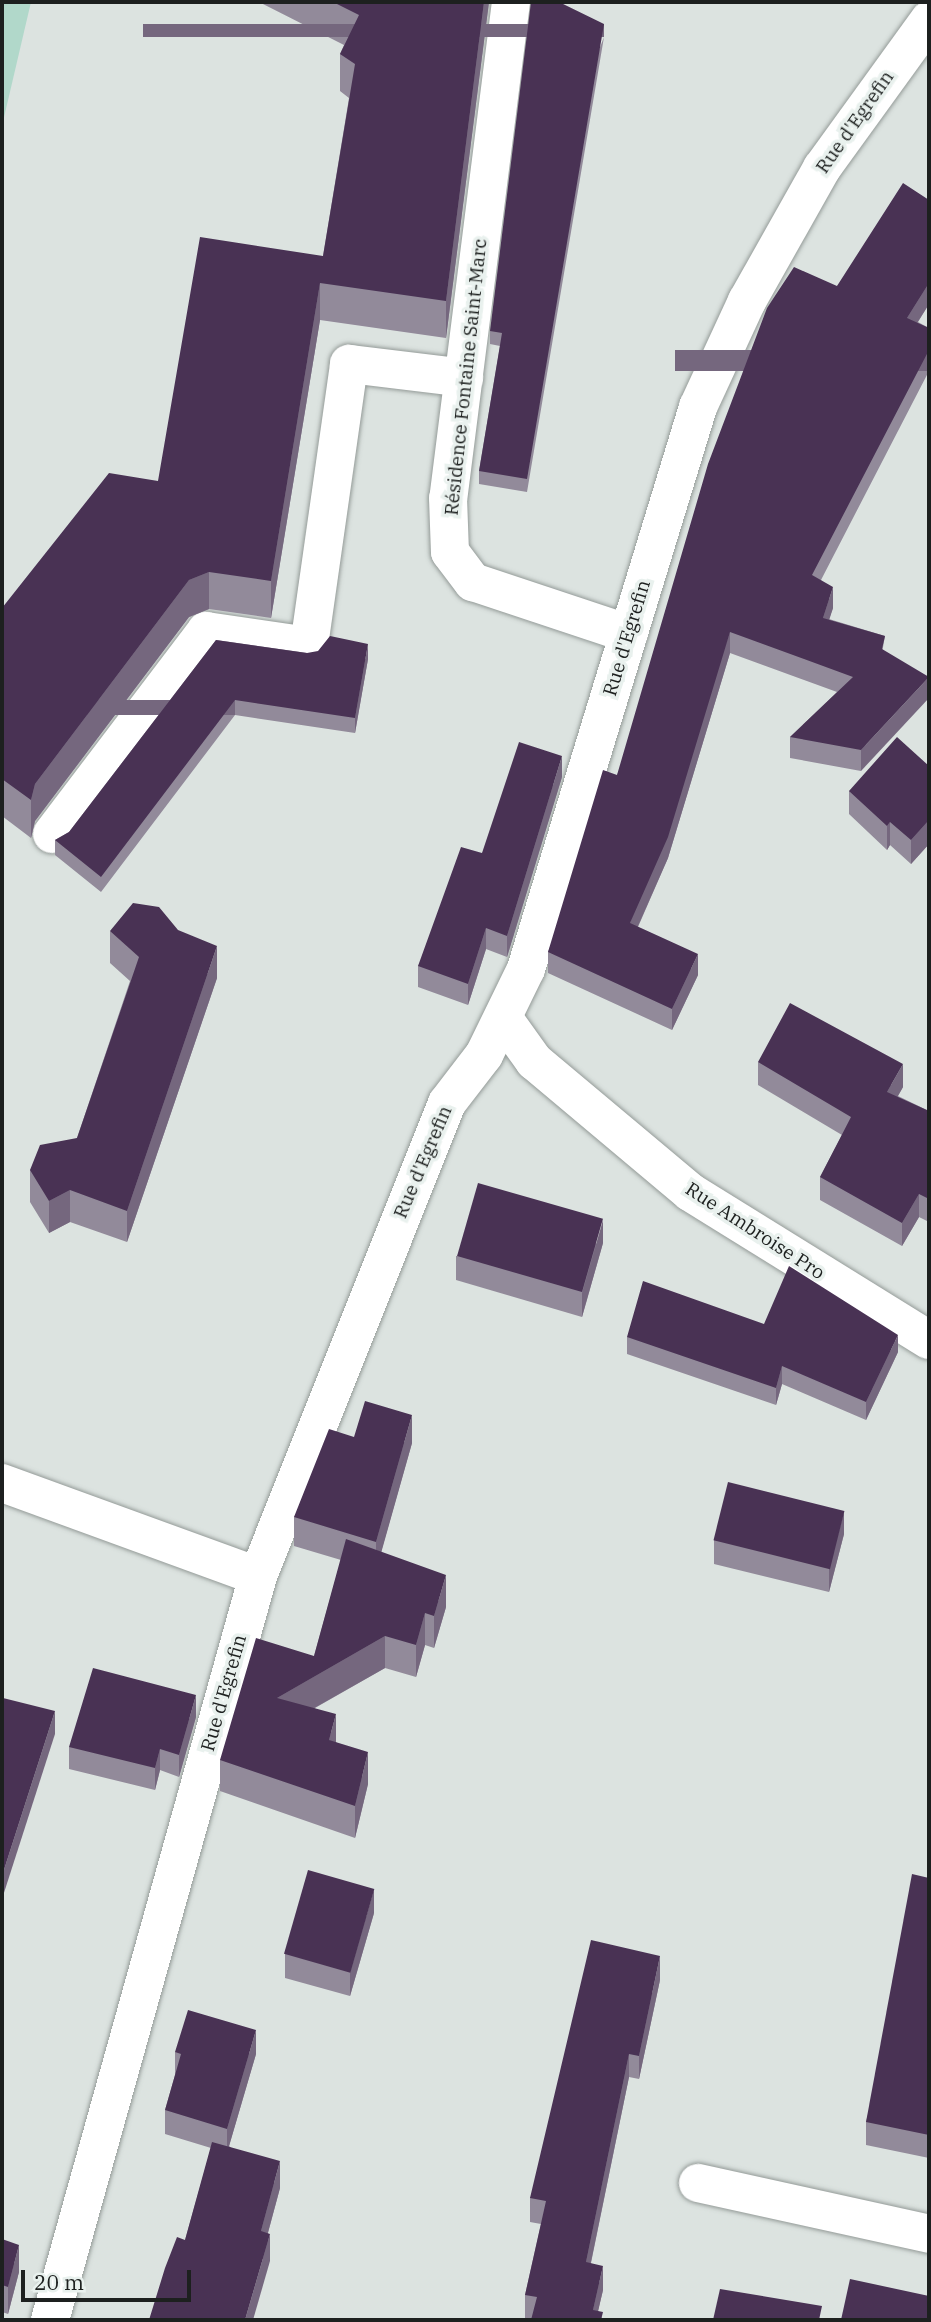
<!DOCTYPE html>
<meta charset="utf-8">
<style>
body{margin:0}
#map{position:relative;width:931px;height:2322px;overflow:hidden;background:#dce3e0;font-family:"IBM Plex Serif",serif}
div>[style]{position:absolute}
.green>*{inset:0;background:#b1d8ca}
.roads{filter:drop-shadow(0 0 2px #949b98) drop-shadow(0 0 2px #949b98)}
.minor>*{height:38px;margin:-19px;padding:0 19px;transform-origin:19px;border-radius:19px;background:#fff}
.wall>*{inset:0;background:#928a9a}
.shaded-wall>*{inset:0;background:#75677e;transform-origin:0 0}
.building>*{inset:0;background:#493254;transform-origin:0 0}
span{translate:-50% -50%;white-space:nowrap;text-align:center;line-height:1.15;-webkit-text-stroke:7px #e9f1ee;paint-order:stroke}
.street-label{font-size:19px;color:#1d201f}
.frame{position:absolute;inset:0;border:4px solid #1d201f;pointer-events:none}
.scale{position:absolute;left:21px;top:2270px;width:170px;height:32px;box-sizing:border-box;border:4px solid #1d201f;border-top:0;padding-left:9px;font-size:21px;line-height:24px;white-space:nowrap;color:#1d201f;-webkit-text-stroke:5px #e9f1ee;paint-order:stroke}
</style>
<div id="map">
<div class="green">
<div style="clip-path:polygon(2px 2px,31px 2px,2px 126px)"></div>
</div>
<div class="roads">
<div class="minor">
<div style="left:511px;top:2px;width:500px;rotate:97.2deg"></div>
<div style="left:448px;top:498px;width:54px;rotate:87.9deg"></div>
<div style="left:450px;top:552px;width:38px;rotate:53deg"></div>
<div style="left:473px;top:582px;width:164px;rotate:18.4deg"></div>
<div style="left:52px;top:834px;width:255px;rotate:-52.8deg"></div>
<div style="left:206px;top:631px;width:104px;rotate:8.3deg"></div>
<div style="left:309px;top:646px;width:285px;rotate:-81.9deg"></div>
<div style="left:349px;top:364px;width:116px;rotate:6.9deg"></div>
<div style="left:504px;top:1019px;width:52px;rotate:54.5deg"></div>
<div style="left:534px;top:1061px;width:204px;rotate:40deg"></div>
<div style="left:690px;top:1192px;width:281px;rotate:31.8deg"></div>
<div style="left:2px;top:1483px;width:272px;rotate:20deg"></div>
<div style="left:698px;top:2183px;width:237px;rotate:12.4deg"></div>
<div style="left:50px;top:2320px;width:773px;rotate:-74.38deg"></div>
<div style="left:258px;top:1576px;width:509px;rotate:-68.22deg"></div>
<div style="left:447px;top:1103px;width:61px;rotate:-52.4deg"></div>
<div style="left:484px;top:1055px;width:96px;rotate:-64deg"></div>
<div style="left:526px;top:969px;width:588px;rotate:-72.98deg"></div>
<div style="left:698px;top:407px;width:117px;rotate:-65.2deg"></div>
<div style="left:747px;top:301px;width:153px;rotate:-60.6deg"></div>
<div style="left:822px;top:168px;width:183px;rotate:-54.1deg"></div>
</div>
</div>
<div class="wall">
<div style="clip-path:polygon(259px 2px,489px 2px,446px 338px,320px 320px,271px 618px,209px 609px,189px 617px,35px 821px,31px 838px,2px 816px,2px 608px,158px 481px,323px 256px,349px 98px,340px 91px,340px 54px,344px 45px)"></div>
<div style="clip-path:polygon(604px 37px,527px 492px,479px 484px,479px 471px,500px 346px,490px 344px,490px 331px)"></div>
<div style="clip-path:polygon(929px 200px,929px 304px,918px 322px,929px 328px,929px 371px,821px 580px,833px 608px,829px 619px,885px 636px,861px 771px,790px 758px,790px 737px,837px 692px,730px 653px,668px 858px,638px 927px,698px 975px,672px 1030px,548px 973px,548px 952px,617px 775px,837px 286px)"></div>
<div style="clip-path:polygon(216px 640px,307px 653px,368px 659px,355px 733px,235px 715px,101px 892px,55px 855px,55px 840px,69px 832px)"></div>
<div style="clip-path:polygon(929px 766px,929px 844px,911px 864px,890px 845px,887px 850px,849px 814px,849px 791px)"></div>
<div style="clip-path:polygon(562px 777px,507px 957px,486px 949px,468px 1005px,418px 987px,418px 966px,482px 853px)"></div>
<div style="clip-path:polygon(110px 931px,217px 978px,127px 1242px,70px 1222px,49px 1233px,30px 1202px,30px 1170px,77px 1138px,130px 981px,110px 963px)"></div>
<div style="clip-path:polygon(758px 1062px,903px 1087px,898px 1096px,929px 1111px,929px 1222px,919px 1217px,902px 1246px,820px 1200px,820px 1177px,842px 1135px,758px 1085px)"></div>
<div style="clip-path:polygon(603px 1243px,582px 1317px,456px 1280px,456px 1256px)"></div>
<div style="clip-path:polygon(764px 1324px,898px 1352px,866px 1420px,782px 1384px,776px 1405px,627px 1354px,627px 1337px)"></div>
<div style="clip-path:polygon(354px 1437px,412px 1443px,381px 1552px,446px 1607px,434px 1648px,425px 1645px,416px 1677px,385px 1668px,315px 1708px,336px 1742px,368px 1784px,355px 1838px,220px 1791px,220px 1760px,314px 1656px,341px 1560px,294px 1546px,294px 1517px)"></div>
<div style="clip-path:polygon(844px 1534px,829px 1592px,714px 1564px,714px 1540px)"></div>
<div style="clip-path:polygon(196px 1717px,179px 1777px,160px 1770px,155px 1790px,69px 1769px,69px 1747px)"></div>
<div style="clip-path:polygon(929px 1878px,929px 2158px,866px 2145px,866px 2122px)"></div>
<div style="clip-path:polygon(374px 1913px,350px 1996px,285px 1978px,285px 1954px)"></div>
<div style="clip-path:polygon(660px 1980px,639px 2079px,629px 2077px,591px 2263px,603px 2290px,598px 2311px,603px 2320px,531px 2320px,525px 2318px,525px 2295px,541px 2224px,530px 2222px,530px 2198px)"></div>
<div style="clip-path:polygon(175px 2052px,256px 2054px,229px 2146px,280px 2188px,268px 2233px,270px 2261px,185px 2240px,211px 2148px,165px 2134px,165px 2110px,175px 2075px)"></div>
<div style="clip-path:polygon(2px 2239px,19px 2272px,8px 2314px,2px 2312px)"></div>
</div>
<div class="shaded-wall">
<div style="clip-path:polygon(484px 2px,489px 2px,446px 338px,446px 301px)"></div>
<div style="left:604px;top:24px;width:13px;height:461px;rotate:90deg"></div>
<div style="clip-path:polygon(320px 283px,320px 320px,271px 618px,271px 581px)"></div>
<div style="clip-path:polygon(929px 283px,929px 304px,907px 339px,907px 318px)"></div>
<div style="left:929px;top:350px;width:21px;height:254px;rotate:90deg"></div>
<div style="clip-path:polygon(209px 572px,209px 609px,189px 617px,35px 821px,31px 838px,31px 800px,35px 784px,189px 580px)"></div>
<div style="clip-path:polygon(833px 587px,833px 608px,823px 639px,823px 618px)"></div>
<div style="clip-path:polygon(730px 632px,730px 653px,668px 858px,630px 944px,630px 923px)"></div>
<div style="clip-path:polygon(368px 644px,368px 659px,355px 733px,355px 718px)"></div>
<div style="clip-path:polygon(929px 677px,929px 698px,861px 771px,861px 750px)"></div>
<div style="left:235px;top:700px;width:15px;height:222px;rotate:90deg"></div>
<div style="clip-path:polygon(562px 756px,562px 777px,507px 957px,507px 936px)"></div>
<div style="clip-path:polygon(929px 820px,929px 844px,911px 864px,911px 840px)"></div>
<div style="clip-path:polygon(890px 822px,890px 845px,887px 850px,887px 826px)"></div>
<div style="clip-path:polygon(486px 928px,486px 949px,468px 1005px,468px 984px)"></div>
<div style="clip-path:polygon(217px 946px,217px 978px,127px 1242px,127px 1211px)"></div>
<div style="clip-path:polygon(698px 954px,698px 975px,672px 1030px,672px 1009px)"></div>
<div style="clip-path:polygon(903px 1064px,903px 1087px,887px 1115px,887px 1092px)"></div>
<div style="clip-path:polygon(70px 1190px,70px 1222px,49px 1233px,49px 1201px)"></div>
<div style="clip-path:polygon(919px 1194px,919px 1217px,902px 1246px,902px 1223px)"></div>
<div style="clip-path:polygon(603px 1220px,603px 1243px,582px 1317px,582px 1293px)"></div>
<div style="clip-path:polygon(898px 1335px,898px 1352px,866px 1420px,866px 1402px)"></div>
<div style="clip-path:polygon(782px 1366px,782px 1384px,776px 1405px,776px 1388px)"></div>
<div style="clip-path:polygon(412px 1415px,412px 1443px,376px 1571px,376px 1542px)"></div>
<div style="clip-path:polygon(844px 1511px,844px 1534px,829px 1592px,829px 1569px)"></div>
<div style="clip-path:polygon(446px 1575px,446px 1607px,434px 1648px,434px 1616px)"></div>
<div style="clip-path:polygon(425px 1613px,425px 1645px,416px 1677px,416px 1645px)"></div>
<div style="clip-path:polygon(385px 1636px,385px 1668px,277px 1729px,277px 1698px)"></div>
<div style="clip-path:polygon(196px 1695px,196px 1717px,179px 1777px,179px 1755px)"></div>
<div style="clip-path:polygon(55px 1711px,55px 1734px,2px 1899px,2px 1876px)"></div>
<div style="clip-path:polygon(336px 1714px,336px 1746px,329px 1740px)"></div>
<div style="clip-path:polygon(160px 1749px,160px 1770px,155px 1790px,155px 1768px)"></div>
<div style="clip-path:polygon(368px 1752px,368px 1784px,355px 1838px,355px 1806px)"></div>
<div style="clip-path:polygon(374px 1889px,374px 1913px,350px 1996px,350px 1973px)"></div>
<div style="clip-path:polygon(660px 1956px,660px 1980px,639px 2079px,639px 2056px)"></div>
<div style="clip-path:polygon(256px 2030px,256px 2054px,227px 2153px,227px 2129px)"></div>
<div style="clip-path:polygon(629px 2054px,629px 2077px,586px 2286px,586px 2262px)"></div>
<div style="clip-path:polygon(280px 2161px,280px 2188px,261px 2258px,261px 2231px)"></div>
<div style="clip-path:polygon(270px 2234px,270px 2261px,253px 2320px,245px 2320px)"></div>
<div style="clip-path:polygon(19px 2245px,19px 2272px,8px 2314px,8px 2287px)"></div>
<div style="clip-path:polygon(603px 2266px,603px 2290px,596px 2320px,593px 2310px)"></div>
</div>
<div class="building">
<div style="clip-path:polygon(333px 2px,484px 2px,446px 301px,320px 283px,271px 581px,209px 572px,189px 580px,35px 784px,31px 800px,2px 779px,2px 608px,109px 473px,158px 481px,200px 237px,323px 256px,355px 64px,340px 54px,359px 15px)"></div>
<div style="clip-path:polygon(531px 2px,559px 2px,604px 24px,527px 479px,479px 471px,502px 333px,490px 331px)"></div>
<div style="clip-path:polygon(903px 183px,929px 200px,929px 283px,907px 318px,929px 328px,929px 350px,812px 575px,833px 587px,823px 618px,885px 636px,882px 649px,929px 677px,861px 750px,790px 737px,853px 677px,730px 632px,668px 837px,630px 923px,698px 954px,672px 1009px,548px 952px,603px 770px,617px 775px,708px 464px,767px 308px,794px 267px,837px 286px)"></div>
<div style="clip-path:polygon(330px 636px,368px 644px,355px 718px,235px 700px,101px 877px,55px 840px,69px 832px,216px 640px,307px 653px,318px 651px)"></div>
<div style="clip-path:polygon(897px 737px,929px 766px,929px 820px,911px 840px,890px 822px,887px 826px,849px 791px)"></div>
<div style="clip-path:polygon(519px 742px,562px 756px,507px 936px,486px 928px,468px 984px,418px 966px,461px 847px,482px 853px)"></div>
<div style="clip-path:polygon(133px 903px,159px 907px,178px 930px,217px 946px,127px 1211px,70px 1190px,49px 1201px,30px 1170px,40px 1145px,77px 1138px,139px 957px,110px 931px)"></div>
<div style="clip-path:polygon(790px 1003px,903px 1064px,887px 1092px,929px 1111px,929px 1199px,919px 1194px,902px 1223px,820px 1177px,851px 1117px,758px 1062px)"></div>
<div style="left:478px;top:1183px;width:130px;height:76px;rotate:16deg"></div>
<div style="clip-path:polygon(789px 1266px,898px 1335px,866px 1402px,782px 1366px,776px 1388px,627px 1337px,643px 1281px,764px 1324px)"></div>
<div style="clip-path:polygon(365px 1401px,412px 1415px,376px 1542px,294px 1517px,329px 1429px,354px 1437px)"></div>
<div style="left:728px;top:1482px;width:120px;height:60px;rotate:14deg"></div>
<div style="clip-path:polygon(346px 1539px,446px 1575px,434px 1616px,425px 1613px,416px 1645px,385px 1636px,277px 1698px,336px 1714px,329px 1740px,368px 1752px,355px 1806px,220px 1760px,256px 1638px,314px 1656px)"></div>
<div style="clip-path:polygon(93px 1668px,196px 1695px,179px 1755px,160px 1749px,155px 1768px,69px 1747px)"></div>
<div style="clip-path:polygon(3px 1698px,55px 1711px,2px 1876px,2px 1702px)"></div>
<div style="left:308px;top:1870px;width:69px;height:87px;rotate:16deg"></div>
<div style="clip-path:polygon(912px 1874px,929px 1878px,929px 2135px,866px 2122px)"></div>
<div style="clip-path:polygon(591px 1940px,660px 1956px,639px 2056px,629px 2054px,586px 2262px,603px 2266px,593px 2310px,603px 2312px,601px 2320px,531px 2320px,537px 2297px,525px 2295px,546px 2201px,530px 2198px)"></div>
<div style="clip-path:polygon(188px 2010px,256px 2030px,227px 2129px,165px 2110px,181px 2054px,175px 2052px)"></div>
<div style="clip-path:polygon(212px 2142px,280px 2161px,261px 2231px,270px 2234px,245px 2320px,149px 2320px,165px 2268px,177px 2237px,185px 2240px)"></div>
<div style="clip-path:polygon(2px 2239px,19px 2245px,8px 2287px,2px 2285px)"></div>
<div style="clip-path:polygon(850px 2279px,929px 2296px,929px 2320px,841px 2320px)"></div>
<div style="clip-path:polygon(720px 2289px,822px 2306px,819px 2320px,713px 2320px)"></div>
</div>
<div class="street-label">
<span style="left:855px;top:122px;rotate:-55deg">Rue d'Egrefin</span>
<span style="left:466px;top:377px;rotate:-84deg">Résidence Fontaine Saint-Marc</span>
<span style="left:627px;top:638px;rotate:-73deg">Rue d'Egrefin</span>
<span style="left:423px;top:1162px;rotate:-67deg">Rue d'Egrefin</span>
<span style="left:755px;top:1231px;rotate:33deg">Rue Ambroise Pro</span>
<span style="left:224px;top:1693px;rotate:-74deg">Rue d'Egrefin</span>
</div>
<div class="frame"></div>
<div class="scale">20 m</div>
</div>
